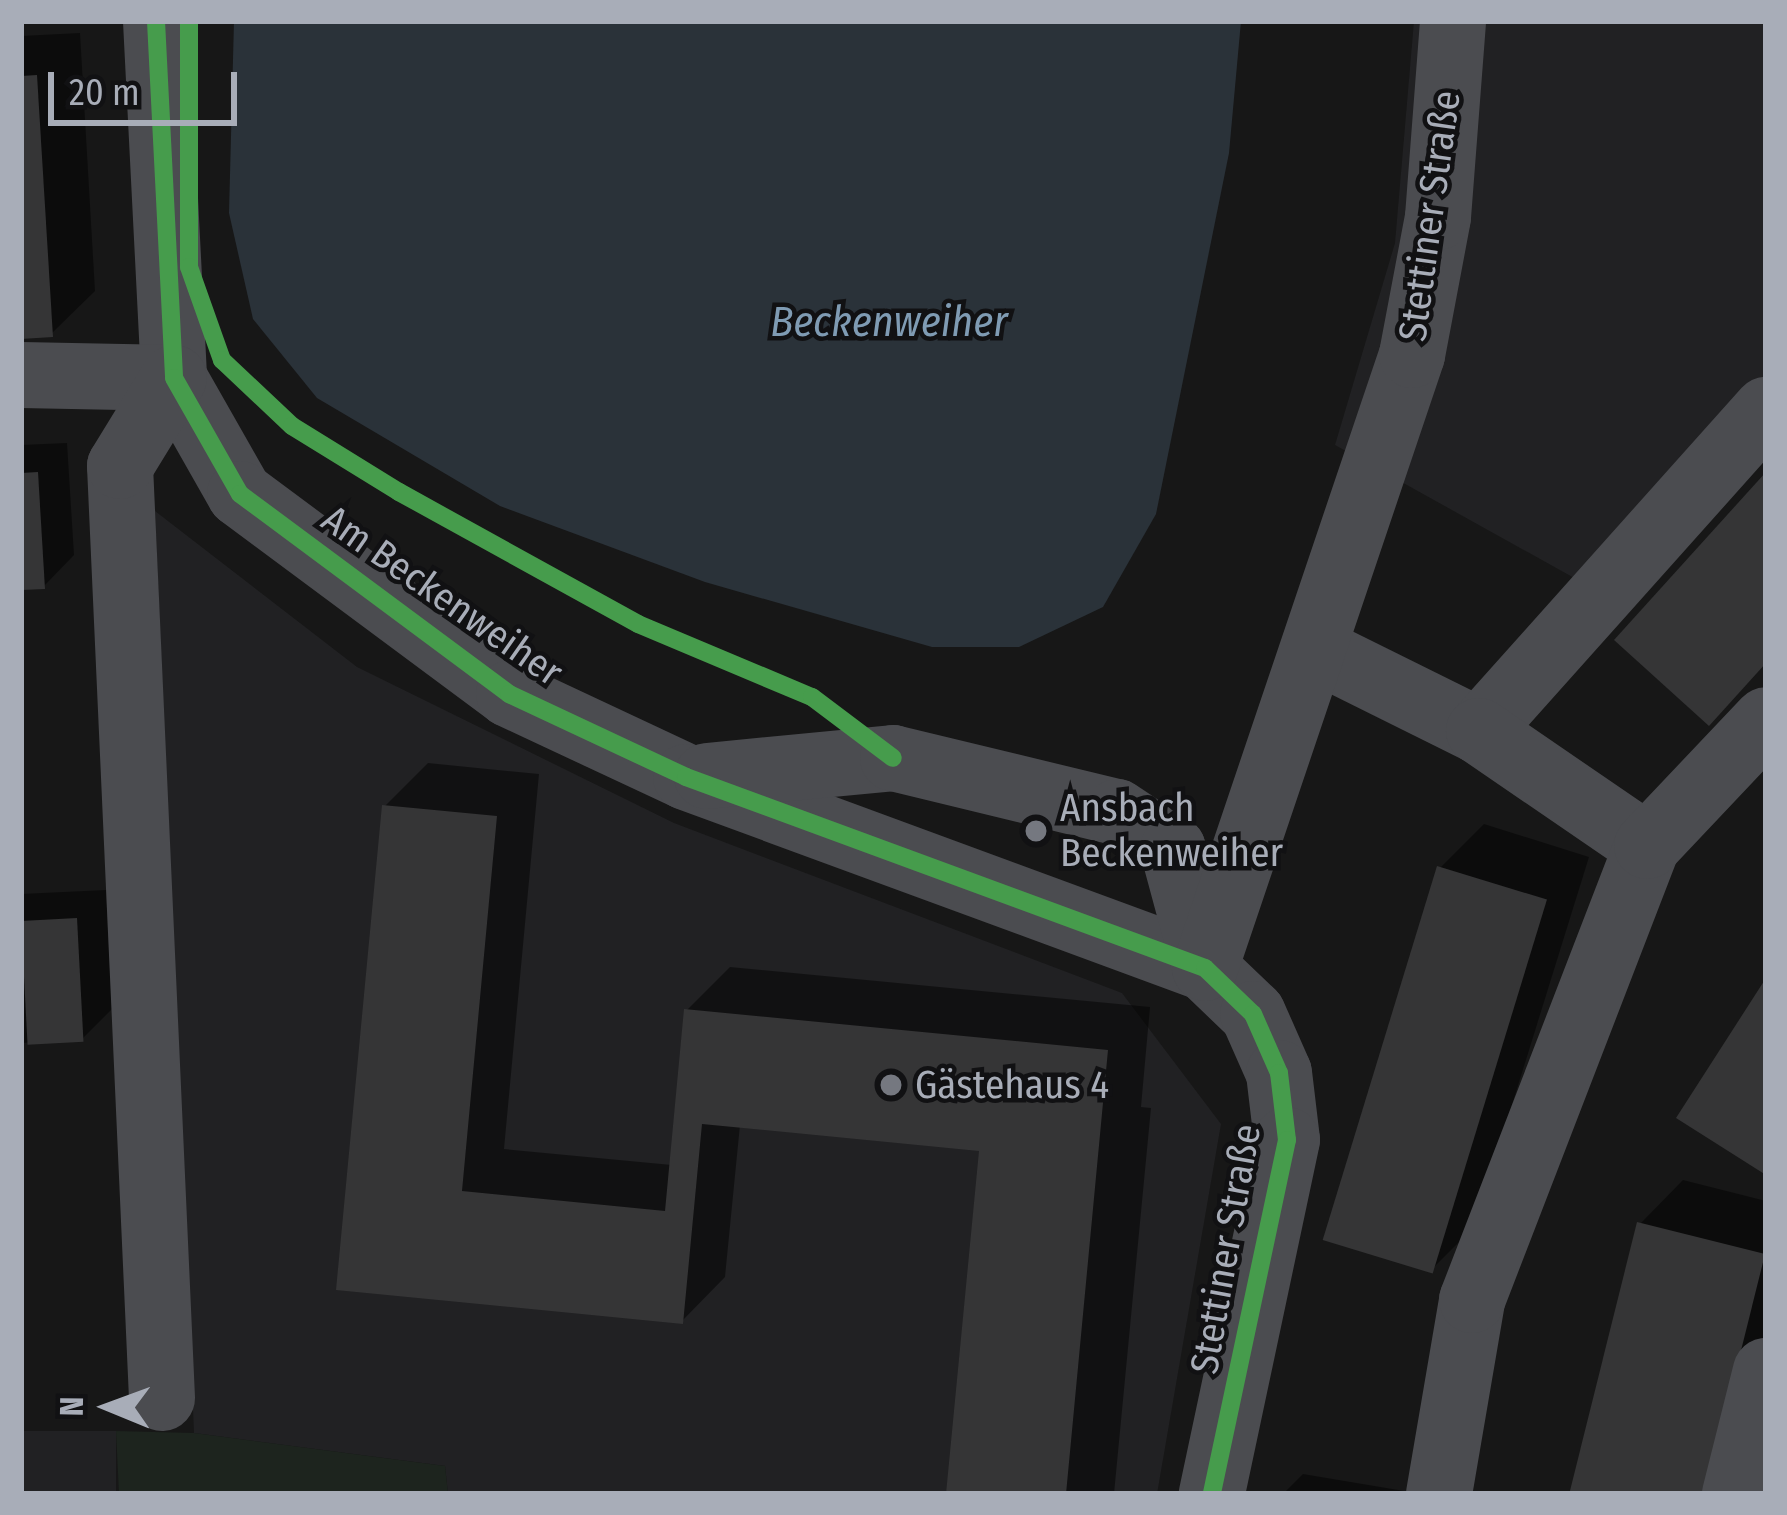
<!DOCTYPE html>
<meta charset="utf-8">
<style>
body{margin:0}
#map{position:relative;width:1787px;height:1515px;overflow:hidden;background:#171717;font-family:"Fira Sans Condensed",sans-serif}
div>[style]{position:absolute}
.built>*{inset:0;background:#212123;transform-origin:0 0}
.green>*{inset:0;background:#1d241e}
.water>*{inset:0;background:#2a3239}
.shadow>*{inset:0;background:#0007}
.building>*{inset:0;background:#353536;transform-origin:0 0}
.minor>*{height:66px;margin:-33px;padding:0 33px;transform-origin:33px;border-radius:33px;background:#4b4c50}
.cycleway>*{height:18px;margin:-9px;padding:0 9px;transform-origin:9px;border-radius:9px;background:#469c4c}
.dots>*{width:33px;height:33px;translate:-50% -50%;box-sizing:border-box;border:6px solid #111113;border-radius:50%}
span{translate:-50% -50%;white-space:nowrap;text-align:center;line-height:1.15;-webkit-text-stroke:9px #111113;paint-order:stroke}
.street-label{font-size:39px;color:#a8adb8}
.poi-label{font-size:39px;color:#a8adb8}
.left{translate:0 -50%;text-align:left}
.water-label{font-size:42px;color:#7f9bb3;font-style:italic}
.frame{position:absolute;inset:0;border:24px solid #a8adb8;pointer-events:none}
.north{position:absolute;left:48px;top:1347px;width:120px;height:120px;-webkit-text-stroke:9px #111113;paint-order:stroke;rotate:271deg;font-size:33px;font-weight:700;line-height:48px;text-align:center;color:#a8adb8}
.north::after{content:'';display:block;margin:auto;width:42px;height:54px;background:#a8adb8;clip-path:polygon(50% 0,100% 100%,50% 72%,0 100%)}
.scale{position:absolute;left:48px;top:72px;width:189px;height:54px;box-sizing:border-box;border:6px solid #a8adb8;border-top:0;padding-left:15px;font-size:36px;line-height:42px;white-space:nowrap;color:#a8adb8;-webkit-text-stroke:9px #111113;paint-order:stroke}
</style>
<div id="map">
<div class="built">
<div style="clip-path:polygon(1414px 21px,1766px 21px,1766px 376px,1585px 584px,1335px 445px,1395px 243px)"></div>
<div style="clip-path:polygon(155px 511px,357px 667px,674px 823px,1122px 993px,1221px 1124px,1157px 1494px,448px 1494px,445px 1466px,194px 1433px)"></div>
<div style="left:21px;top:1431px;width:95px;height:63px"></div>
</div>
<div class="green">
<div style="clip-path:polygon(116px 1431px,194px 1433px,445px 1466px,448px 1494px,119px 1494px)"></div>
</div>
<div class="water">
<div style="clip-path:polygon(234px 21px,1241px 21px,1229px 153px,1156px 514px,1103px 607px,1019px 647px,932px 647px,705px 582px,500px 506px,317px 398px,253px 319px,229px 213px)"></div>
</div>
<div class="shadow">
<div style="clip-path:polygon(80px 33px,95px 291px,51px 334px,21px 336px,21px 36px)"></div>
<div style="clip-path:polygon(67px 443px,74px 555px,44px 586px,21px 587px,21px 445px)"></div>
<div style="clip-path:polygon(428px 763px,539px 774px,504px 1149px,672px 1165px,687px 1010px,730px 967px,1150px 1007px,1141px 1107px,1151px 1108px,1114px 1494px,949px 1494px,986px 1148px,740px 1125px,725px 1277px,682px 1321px,339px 1288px,385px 806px)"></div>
<div style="clip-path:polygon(1484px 824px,1589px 857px,1474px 1227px,1430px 1271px,1440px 868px)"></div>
<div style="clip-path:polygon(106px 890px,112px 1009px,82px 1039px,21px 1043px,21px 894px)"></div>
<div style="clip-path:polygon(1683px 1180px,1766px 1201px,1766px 1373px,1572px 1494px,1640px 1224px)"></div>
<div style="clip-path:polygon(1303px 1474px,1422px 1494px,1283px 1494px)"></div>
</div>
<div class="building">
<div style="clip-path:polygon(37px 75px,53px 337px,21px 339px,21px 76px)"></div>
<div style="clip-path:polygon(38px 472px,45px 589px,21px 590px,21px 473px)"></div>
<div style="clip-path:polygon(1766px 472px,1766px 663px,1709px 726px,1614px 640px)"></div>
<div style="clip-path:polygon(382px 805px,497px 816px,462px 1191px,665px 1211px,684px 1009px,1108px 1050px,1066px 1494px,946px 1494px,979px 1151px,702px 1124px,683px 1324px,336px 1290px)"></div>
<div style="left:1437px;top:866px;width:115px;height:391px;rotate:17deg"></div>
<div style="left:77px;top:918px;width:124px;height:56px;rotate:87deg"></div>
<div style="clip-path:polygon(1766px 978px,1766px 1175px,1676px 1118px)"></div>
<div style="left:1637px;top:1222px;width:132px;height:280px;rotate:14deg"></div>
</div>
<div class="minor">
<div style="left:156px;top:21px;width:357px;rotate:87.1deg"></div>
<div style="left:174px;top:378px;width:133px;rotate:60.4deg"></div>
<div style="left:240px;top:494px;width:335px;rotate:36.6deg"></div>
<div style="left:509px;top:694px;width:195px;rotate:25.1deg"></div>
<div style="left:686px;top:777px;width:553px;rotate:20.2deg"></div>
<div style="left:1205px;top:968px;width:66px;rotate:43.8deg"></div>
<div style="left:1253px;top:1014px;width:64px;rotate:66.2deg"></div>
<div style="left:1279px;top:1073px;width:67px;rotate:83.2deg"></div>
<div style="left:1287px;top:1140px;width:362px;rotate:102deg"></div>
<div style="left:21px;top:375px;width:153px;rotate:1.1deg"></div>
<div style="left:1316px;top:650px;width:182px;rotate:26.4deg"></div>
<div style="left:1479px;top:731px;width:431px;rotate:-48.2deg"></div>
<div style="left:1479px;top:731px;width:204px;rotate:34.4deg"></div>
<div style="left:707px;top:776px;width:187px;rotate:-5.5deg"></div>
<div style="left:893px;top:758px;width:230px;rotate:13.6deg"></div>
<div style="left:1117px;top:812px;width:67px;rotate:33.5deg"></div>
<div style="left:1173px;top:849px;width:123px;rotate:74.9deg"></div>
<div style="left:1205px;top:968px;width:647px;rotate:-71.34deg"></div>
<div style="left:1412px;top:355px;width:140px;rotate:-79.3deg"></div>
<div style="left:1438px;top:217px;width:197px;rotate:-85.6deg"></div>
<div style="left:162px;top:1398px;width:933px;rotate:-92.58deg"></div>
<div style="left:120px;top:466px;width:103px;rotate:-58.5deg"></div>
<div style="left:1439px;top:1494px;width:197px;rotate:-80.3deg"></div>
<div style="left:1472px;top:1300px;width:487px;rotate:-68.9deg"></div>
<div style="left:1647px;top:846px;width:173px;rotate:-46.6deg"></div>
<div style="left:1735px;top:1494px;width:127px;rotate:-75.9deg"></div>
</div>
<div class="cycleway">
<div style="left:156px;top:21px;width:357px;rotate:87.1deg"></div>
<div style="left:174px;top:378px;width:133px;rotate:60.4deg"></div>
<div style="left:240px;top:494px;width:335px;rotate:36.6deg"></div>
<div style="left:509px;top:694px;width:195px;rotate:25.1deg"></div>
<div style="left:686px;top:777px;width:553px;rotate:20.2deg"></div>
<div style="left:1205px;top:968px;width:66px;rotate:43.8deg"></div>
<div style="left:1253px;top:1014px;width:64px;rotate:66.2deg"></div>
<div style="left:1279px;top:1073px;width:67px;rotate:83.2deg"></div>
<div style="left:1287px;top:1140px;width:362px;rotate:102deg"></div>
<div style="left:189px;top:21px;width:246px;rotate:90deg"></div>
<div style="left:189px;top:267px;width:99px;rotate:70.5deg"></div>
<div style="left:222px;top:360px;width:96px;rotate:43.3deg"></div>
<div style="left:292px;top:426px;width:126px;rotate:31.7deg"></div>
<div style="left:399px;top:492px;width:273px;rotate:28.9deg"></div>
<div style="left:638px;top:624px;width:189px;rotate:22.8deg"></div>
<div style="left:812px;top:697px;width:101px;rotate:37deg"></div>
</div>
<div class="dots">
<div style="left:1036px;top:831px;background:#757880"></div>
<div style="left:891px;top:1085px;background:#757880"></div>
</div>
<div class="street-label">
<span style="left:1430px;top:216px;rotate:-82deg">Stettiner Straße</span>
<span style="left:442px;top:596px;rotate:35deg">Am Beckenweiher</span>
<span style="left:1226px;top:1249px;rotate:-80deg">Stettiner Straße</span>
</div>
<div class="poi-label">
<span class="left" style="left:1060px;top:831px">Ansbach<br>Beckenweiher</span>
<span class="left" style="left:915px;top:1085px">Gästehaus 4</span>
</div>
<div class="water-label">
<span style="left:889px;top:322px">Beckenweiher</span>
</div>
<div class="frame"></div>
<div class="north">N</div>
<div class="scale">20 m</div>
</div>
